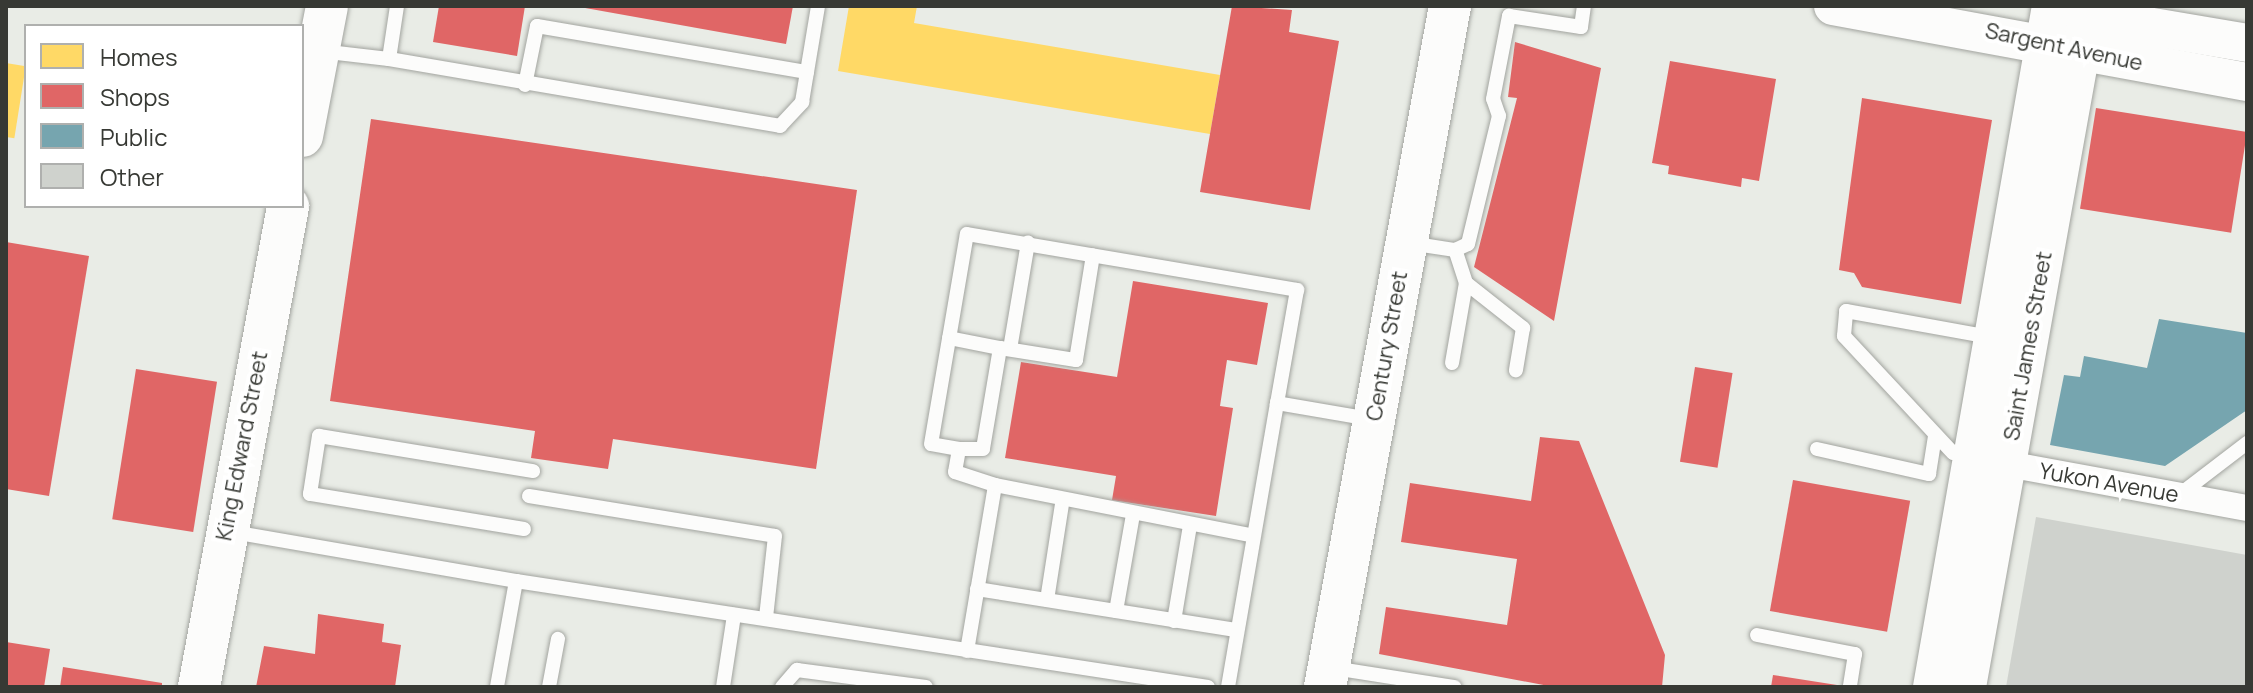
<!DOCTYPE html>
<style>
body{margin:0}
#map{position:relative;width:2253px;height:693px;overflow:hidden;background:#e9ece6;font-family:Manrope,sans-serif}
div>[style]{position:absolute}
.homes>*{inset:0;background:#ffd966;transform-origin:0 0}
.shops>*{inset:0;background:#e06666;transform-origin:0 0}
.public>*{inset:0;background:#76a5af}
.building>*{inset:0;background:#cfd2cd}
.roads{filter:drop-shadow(0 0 2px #a2a49f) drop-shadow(0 0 2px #a2a49f)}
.service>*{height:14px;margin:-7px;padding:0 7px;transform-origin:7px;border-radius:7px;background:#fcfcfb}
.minor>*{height:26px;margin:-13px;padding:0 13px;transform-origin:13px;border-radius:13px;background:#fcfcfb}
.secondary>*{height:38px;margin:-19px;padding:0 19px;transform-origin:19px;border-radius:19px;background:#fcfcfb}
.primary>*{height:42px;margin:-21px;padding:0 21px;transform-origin:21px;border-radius:21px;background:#fcfcfb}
span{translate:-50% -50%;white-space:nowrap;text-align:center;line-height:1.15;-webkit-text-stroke:8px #fff;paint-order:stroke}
.street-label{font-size:22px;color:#373934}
.frame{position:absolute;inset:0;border:8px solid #373934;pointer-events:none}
.legend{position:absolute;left:24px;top:24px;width:280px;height:184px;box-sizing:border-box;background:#fff;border:2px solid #afb0ae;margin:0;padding:10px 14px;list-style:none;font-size:24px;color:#373934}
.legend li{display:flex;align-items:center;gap:16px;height:40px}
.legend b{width:40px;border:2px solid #afb0ae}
</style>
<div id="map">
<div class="homes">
<div style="clip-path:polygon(849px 6px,917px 6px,914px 23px,1220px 75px,1210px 134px,838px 71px)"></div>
<div style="left:6px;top:63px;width:20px;height:73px;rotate:9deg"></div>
</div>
<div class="shops">
<div style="clip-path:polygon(439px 6px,525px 6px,517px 56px,433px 42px)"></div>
<div style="clip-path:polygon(574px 6px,793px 6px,786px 44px)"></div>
<div style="clip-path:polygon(1232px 6px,1292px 10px,1289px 32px,1339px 41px,1310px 210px,1200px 192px)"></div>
<div style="clip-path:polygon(1515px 42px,1601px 68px,1554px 321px,1474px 267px,1517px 98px,1508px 97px)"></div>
<div style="clip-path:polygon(1670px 61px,1776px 79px,1759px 181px,1742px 178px,1741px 187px,1668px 174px,1669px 166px,1652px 163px)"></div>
<div style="clip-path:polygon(1862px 98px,1992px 120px,1961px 304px,1862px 287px,1854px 273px,1839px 270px)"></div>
<div style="left:2096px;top:108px;width:153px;height:102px;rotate:9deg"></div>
<div style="clip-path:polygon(371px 119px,857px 190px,816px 469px,613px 439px,608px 469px,531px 458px,535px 431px,330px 401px)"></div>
<div style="clip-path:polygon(6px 242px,89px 256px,49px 496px,6px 489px)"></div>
<div style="clip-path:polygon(1133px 281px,1268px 303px,1257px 365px,1227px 360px,1220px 406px,1233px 408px,1216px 516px,1112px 500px,1116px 476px,1005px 458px,1021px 362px,1117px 377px)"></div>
<div style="left:1695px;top:367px;width:38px;height:96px;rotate:9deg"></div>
<div style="left:136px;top:369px;width:82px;height:152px;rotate:9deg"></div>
<div style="clip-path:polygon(1540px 437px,1579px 441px,1665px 655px,1662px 687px,1554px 687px,1379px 654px,1386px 607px,1507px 625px,1517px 559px,1401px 542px,1410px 483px,1531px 501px)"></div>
<div style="left:1793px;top:480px;width:119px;height:133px;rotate:10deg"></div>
<div style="clip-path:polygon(318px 614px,384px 624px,382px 642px,401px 645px,395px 687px,256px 687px,264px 646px,315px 654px)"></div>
<div style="clip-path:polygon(6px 642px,50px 649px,44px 687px,6px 687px)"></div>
<div style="clip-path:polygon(63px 667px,162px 683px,162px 687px,60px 687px)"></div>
<div style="clip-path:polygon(1773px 675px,1837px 685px,1837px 687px,1771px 687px)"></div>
</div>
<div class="public">
<div style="clip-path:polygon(2159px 319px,2247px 333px,2247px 410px,2165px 466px,2050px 445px,2064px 375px,2080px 377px,2084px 356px,2147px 368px)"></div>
</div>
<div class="building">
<div style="clip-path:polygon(2036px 517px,2247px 555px,2247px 687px,2006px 687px)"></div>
</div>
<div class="roads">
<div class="service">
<div style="left:320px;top:51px;width:69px;rotate:6.6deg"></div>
<div style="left:389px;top:59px;width:54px;rotate:-81.4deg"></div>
<div style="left:389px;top:59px;width:397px;rotate:9.7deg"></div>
<div style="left:780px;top:126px;width:33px;rotate:-47deg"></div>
<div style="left:802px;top:102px;width:97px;rotate:-80.5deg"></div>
<div style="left:525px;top:85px;width:60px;rotate:-78.5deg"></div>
<div style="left:537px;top:26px;width:274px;rotate:9.7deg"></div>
<div style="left:1409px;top:243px;width:47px;rotate:8.7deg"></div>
<div style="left:1455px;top:250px;width:14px;rotate:-25deg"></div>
<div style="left:1468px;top:244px;width:132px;rotate:-76.4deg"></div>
<div style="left:1499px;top:116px;width:18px;rotate:-109deg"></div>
<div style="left:1493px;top:99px;width:85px;rotate:-79.1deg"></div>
<div style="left:1509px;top:16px;width:73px;rotate:8.7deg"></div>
<div style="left:1581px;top:27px;width:21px;rotate:-82deg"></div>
<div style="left:1466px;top:283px;width:73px;rotate:38.3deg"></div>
<div style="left:1523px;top:328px;width:43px;rotate:99.5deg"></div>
<div style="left:949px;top:338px;width:52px;rotate:11.1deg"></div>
<div style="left:1000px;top:348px;width:102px;rotate:99.6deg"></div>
<div style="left:983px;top:449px;width:24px;rotate:180deg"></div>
<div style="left:1000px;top:348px;width:77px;rotate:9deg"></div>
<div style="left:1076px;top:360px;width:106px;rotate:-80.8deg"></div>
<div style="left:1010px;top:349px;width:108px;rotate:-80.4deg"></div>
<div style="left:1452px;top:363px;width:81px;rotate:-80.1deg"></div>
<div style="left:1466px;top:283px;width:35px;rotate:-108deg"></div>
<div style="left:1817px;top:449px;width:115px;rotate:12.6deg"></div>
<div style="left:1929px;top:474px;width:39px;rotate:-81deg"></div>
<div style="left:1971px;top:457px;width:18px;rotate:-167deg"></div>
<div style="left:1953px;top:453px;width:160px;rotate:-133deg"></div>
<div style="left:1844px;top:336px;width:25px;rotate:-85deg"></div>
<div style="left:1846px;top:311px;width:147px;rotate:10.2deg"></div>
<div style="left:995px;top:485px;width:42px;rotate:-162deg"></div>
<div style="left:955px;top:472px;width:23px;rotate:-80deg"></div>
<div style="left:959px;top:449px;width:28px;rotate:-170deg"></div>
<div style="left:931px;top:444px;width:213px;rotate:-80.3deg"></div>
<div style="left:967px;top:234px;width:335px;rotate:9.6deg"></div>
<div style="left:1297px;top:290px;width:115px;rotate:100deg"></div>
<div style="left:2179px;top:495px;width:86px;rotate:-37.4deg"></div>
<div style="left:529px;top:496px;width:249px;rotate:9.2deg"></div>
<div style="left:775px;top:536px;width:82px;rotate:96.3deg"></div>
<div style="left:524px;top:529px;width:217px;rotate:-170.7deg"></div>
<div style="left:310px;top:494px;width:59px;rotate:-81.2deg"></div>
<div style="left:319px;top:436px;width:217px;rotate:9.3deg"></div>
<div style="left:233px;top:532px;width:287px;rotate:9.8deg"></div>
<div style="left:516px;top:581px;width:108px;rotate:100.2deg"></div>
<div style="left:516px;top:581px;width:700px;rotate:8.71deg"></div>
<div style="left:977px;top:589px;width:262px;rotate:9deg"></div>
<div style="left:1047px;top:600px;width:97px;rotate:-81.1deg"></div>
<div style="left:1116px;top:611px;width:97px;rotate:-80deg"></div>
<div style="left:1174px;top:621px;width:97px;rotate:-80.5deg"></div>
<div style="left:1757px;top:635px;width:100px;rotate:11deg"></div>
<div style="left:1855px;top:654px;width:33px;rotate:99deg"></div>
<div style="left:967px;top:651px;width:168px;rotate:-80.4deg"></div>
<div style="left:995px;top:485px;width:261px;rotate:11.1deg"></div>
<div style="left:1333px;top:668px;width:123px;rotate:8.9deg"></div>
<div style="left:549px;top:687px;width:49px;rotate:-79.4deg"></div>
<div style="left:723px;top:687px;width:73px;rotate:-81.3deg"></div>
<div style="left:782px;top:687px;width:23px;rotate:-49deg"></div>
<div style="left:797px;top:670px;width:130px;rotate:7.5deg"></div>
<div style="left:1228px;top:687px;width:288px;rotate:-80.2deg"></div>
<div style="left:1277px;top:403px;width:94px;rotate:9.8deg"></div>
</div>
<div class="minor">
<div style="left:1991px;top:461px;width:260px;rotate:10.4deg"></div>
</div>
<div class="secondary">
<div style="left:1833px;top:6px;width:421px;rotate:10.4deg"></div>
<div style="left:2064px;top:12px;width:186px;rotate:9.6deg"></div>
<div style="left:1932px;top:687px;width:691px;rotate:-80.09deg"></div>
<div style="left:1967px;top:687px;width:692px;rotate:-79.84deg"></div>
</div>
<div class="primary">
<div style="left:302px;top:136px;width:132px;rotate:-79.1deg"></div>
<div style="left:199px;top:687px;width:489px;rotate:-79.5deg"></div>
<div style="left:1325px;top:687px;width:692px;rotate:-79.6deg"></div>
</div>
</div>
<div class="street-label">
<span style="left:2064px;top:47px;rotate:12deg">Sargent Avenue</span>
<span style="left:1387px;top:346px;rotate:-80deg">Century Street</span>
<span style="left:2028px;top:346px;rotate:-80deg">Saint James Street</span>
<span style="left:242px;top:446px;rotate:-79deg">King Edward Street</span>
<span style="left:2109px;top:483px;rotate:10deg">Yukon Avenue</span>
</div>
<div class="frame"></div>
<ul class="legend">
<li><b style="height:22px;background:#ffd966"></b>Homes</li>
<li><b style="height:22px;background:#e06666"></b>Shops</li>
<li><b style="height:22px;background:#76a5af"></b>Public</li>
<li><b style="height:22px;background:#cfd2cd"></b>Other</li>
</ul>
</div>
